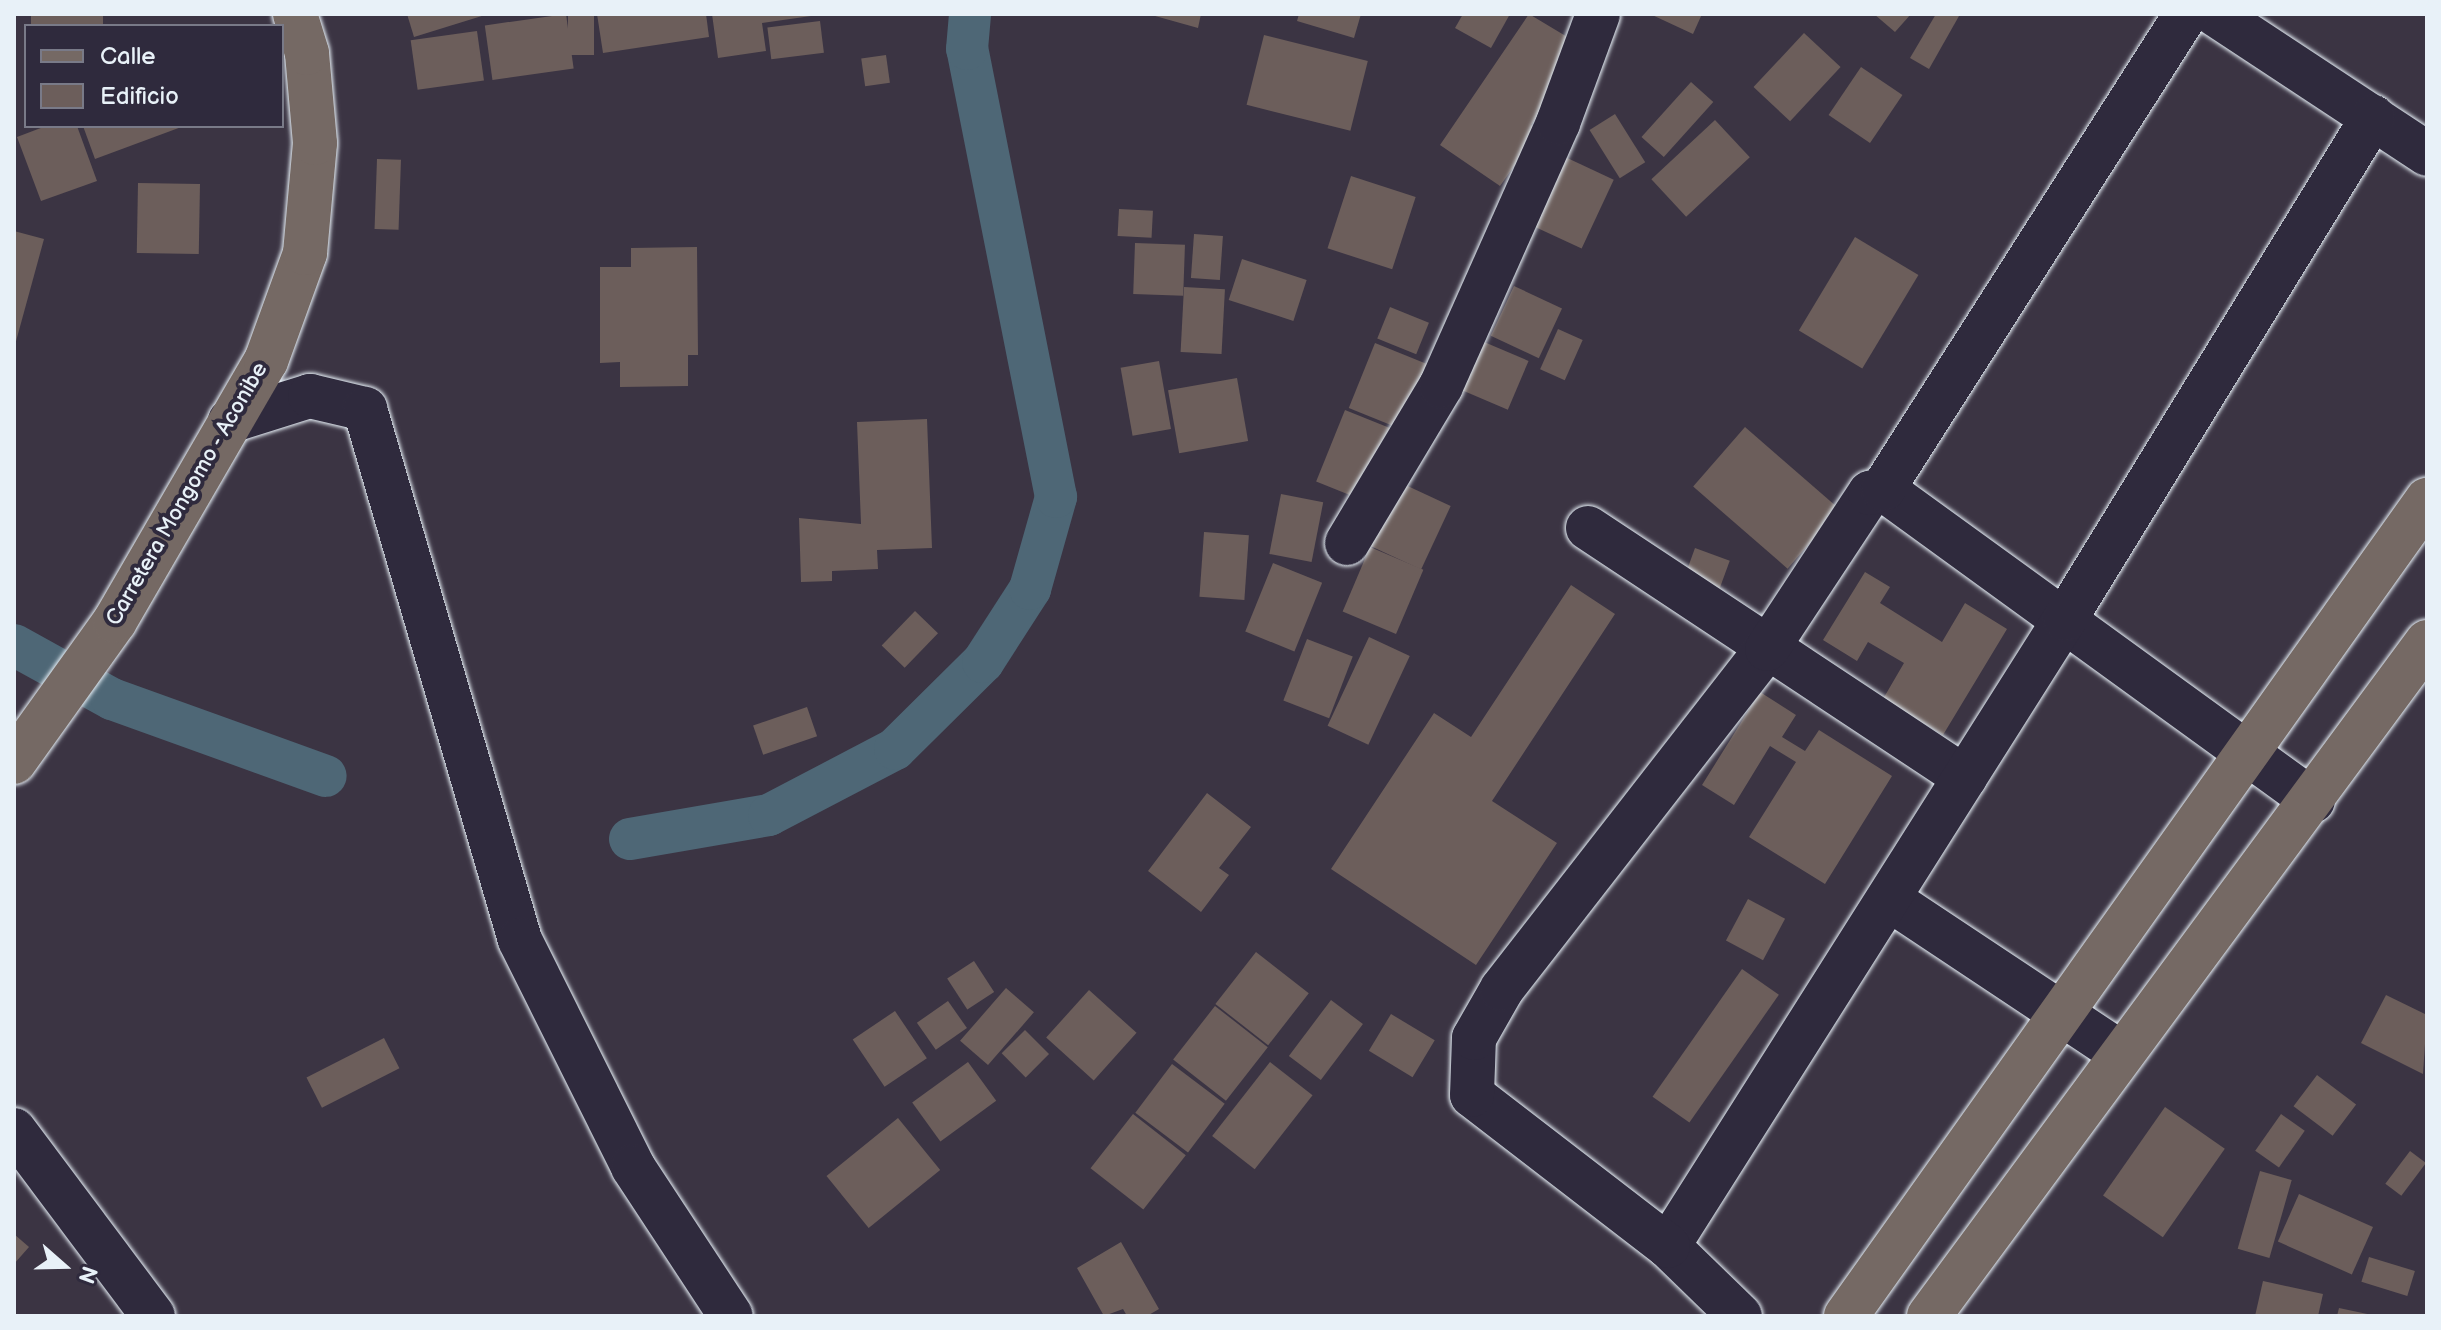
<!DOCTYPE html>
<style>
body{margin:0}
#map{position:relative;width:2441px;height:1330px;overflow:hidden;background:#3b3443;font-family:"Balsamiq Sans",sans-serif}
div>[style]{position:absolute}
.canal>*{height:42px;margin:-21px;padding:0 21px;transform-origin:21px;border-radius:21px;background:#4e6776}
.building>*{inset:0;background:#6c5e5b;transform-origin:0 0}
.roads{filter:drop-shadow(0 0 2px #e8f1f8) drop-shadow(0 0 2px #e8f1f8)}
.street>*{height:44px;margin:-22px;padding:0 22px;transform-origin:22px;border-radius:22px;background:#2f2a3d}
.primary>*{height:44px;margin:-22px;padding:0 22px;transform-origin:22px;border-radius:22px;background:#756964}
span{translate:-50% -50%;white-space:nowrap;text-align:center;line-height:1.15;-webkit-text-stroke:8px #2f2a3d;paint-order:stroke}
.street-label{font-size:22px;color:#e8f1f8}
.frame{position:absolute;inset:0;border:16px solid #e8f1f8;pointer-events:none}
.legend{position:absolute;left:24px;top:24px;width:260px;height:104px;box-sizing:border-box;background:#2f2a3d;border:2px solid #797a88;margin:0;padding:10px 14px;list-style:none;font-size:24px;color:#e8f1f8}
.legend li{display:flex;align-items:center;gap:16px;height:40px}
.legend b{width:40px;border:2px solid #797a88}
.north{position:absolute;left:24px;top:1226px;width:80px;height:80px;-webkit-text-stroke:6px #2f2a3d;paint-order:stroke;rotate:110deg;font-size:22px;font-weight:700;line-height:32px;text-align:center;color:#e8f1f8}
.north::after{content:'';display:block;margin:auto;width:28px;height:36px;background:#e8f1f8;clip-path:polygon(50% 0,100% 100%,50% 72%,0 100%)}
</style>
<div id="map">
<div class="canal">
<div style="left:14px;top:645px;width:112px;rotate:28.9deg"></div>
<div style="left:112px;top:699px;width:227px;rotate:19.8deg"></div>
<div style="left:630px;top:839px;width:141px;rotate:-9.8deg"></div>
<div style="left:769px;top:815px;width:142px;rotate:-27.6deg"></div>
<div style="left:895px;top:749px;width:124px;rotate:-44.7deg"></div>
<div style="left:983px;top:662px;width:87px;rotate:-57.2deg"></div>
<div style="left:1030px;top:589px;width:96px;rotate:-74.2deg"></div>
<div style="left:1056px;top:497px;width:457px;rotate:-101.2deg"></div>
<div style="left:967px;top:49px;width:35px;rotate:-85deg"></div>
</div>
<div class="building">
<div style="left:31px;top:14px;width:72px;height:12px"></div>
<div style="clip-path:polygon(407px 14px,485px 14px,485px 15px,414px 37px)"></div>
<div style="left:566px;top:14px;width:55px;height:82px;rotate:82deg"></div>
<div style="left:568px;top:14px;width:26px;height:41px"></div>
<div style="clip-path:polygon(597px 14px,706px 14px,709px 37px,603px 53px)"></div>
<div style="clip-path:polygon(712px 14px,810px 14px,811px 16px,762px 23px,766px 51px,718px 58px)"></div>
<div style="clip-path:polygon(1148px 14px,1201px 14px,1198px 28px)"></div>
<div style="clip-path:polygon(1299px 14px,1361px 14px,1354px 38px,1297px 21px)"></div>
<div style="clip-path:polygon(1463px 14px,1510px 14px,1491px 48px,1455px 28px)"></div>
<div style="clip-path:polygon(1529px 14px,1584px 47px,1531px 125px,1539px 131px,1500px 186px,1440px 145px)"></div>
<div style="clip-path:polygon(1650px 14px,1702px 14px,1693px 34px)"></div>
<div style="clip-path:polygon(1874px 14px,1911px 14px,1895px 32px)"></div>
<div style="clip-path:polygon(1936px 14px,1959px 16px,1929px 69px,1910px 58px)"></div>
<div style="left:820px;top:21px;width:32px;height:53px;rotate:83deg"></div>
<div style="left:477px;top:31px;width:50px;height:67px;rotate:82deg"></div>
<div style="left:1804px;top:33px;width:50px;height:74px;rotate:43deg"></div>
<div style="left:1264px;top:35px;width:107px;height:72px;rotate:14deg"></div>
<div style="left:886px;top:55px;width:28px;height:25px;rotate:82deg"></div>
<div style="left:1861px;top:67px;width:50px;height:58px;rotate:34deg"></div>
<div style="left:1691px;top:82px;width:30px;height:74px;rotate:42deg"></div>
<div style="left:1615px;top:114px;width:57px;height:30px;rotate:58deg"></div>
<div style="left:1715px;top:120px;width:51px;height:87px;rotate:47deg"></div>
<div style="clip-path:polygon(46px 126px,77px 126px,97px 181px,41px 201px,17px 137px)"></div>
<div style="clip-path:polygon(83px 126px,184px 126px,95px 159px)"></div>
<div style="left:1563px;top:156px;width:56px;height:76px;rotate:25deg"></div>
<div style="left:377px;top:159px;width:24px;height:70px;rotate:2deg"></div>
<div style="left:1351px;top:176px;width:68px;height:76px;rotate:18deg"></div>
<div style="left:138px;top:183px;width:62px;height:70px;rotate:1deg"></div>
<div style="left:1119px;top:209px;width:34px;height:27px;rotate:3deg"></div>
<div style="clip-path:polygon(14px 231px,44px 239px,15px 345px,14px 345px)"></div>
<div style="left:1194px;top:234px;width:29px;height:44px;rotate:4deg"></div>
<div style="left:1855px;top:237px;width:74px;height:109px;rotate:31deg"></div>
<div style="left:1135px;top:243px;width:50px;height:51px;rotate:2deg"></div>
<div style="clip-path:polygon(697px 247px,698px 355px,688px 355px,688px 386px,620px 387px,620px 362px,600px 363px,600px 267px,631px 267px,631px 248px)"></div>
<div style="left:1242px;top:259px;width:68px;height:43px;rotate:18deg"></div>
<div style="left:1514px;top:286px;width:53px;height:55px;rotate:25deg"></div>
<div style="left:1184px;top:287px;width:41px;height:65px;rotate:3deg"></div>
<div style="left:1390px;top:307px;width:42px;height:34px;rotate:22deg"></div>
<div style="left:1558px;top:329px;width:27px;height:44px;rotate:24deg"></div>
<div style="left:1477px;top:339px;width:56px;height:53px;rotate:23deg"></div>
<div style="left:1375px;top:343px;width:66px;height:70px;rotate:22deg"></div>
<div style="left:1159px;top:361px;width:69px;height:39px;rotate:80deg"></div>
<div style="left:1237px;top:378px;width:64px;height:70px;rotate:80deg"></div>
<div style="left:1345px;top:410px;width:55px;height:77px;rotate:22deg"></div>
<div style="clip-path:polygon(927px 419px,932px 548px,877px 550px,878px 569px,832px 571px,832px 581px,801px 582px,799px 518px,861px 524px,857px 422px)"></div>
<div style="left:1745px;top:427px;width:125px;height:79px;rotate:41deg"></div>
<div style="left:1399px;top:482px;width:57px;height:70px;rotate:25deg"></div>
<div style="left:1281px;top:494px;width:43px;height:61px;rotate:11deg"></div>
<div style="left:1204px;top:532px;width:45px;height:65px;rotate:4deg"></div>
<div style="left:1370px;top:547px;width:58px;height:70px;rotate:23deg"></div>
<div style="left:1695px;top:548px;width:37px;height:30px;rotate:20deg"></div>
<div style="left:1273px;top:563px;width:53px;height:74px;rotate:22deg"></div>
<div style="clip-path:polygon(1865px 572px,1890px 587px,1880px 603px,1942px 642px,1965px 603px,2007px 629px,1943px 735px,1883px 699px,1904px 663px,1868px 642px,1857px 661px,1823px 640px)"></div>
<div style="clip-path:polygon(1571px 585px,1615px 614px,1492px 801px,1557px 843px,1476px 965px,1331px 869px,1434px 713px,1471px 737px)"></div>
<div style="left:915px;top:611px;width:32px;height:48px;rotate:44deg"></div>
<div style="left:1369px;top:637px;width:45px;height:98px;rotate:25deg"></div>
<div style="left:1307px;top:639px;width:49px;height:66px;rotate:21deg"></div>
<div style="clip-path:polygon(1760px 692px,1796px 715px,1782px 737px,1805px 751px,1819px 730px,1892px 776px,1825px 884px,1749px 837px,1796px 762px,1770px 746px,1734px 805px,1702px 785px)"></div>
<div style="left:807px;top:707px;width:31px;height:57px;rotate:71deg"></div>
<div style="clip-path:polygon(1207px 793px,1251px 827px,1219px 868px,1229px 875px,1201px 912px,1148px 871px)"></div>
<div style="left:1748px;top:899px;width:42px;height:47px;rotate:28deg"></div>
<div style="left:1256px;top:952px;width:67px;height:66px;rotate:38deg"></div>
<div style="left:974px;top:961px;width:37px;height:32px;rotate:57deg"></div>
<div style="left:1742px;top:969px;width:45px;height:156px;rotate:35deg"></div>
<div style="left:1006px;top:988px;width:37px;height:70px;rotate:41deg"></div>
<div style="left:1089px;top:990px;width:64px;height:64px;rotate:42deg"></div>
<div style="clip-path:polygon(2386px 995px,2427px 1015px,2423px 1074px,2361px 1043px)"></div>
<div style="left:1331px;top:1000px;width:40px;height:70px;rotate:37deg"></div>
<div style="left:948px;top:1001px;width:33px;height:38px;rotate:55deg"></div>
<div style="left:1215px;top:1006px;width:67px;height:68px;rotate:38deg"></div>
<div style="left:895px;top:1011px;width:57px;height:51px;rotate:56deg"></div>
<div style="left:1391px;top:1014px;width:51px;height:43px;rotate:31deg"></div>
<div style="left:1025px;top:1030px;width:34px;height:33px;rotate:45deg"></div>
<div style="left:384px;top:1038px;width:34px;height:87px;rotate:63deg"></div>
<div style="left:968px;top:1062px;width:48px;height:69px;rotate:54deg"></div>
<div style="left:1270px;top:1062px;width:54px;height:94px;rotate:38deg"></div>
<div style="left:1172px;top:1064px;width:66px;height:61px;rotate:37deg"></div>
<div style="left:2317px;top:1075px;width:49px;height:39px;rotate:37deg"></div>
<div style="left:2165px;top:1107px;width:73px;height:108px;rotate:35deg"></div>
<div style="left:1133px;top:1114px;width:67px;height:69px;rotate:38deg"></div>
<div style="left:2281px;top:1114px;width:29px;height:45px;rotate:35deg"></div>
<div style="left:898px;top:1118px;width:67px;height:92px;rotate:51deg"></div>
<div style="left:2410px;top:1151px;width:20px;height:41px;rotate:37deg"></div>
<div style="left:2260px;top:1171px;width:33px;height:81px;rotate:16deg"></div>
<div style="left:2299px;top:1194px;width:81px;height:52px;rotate:24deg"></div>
<div style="clip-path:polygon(14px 1234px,29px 1247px,14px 1264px)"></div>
<div style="clip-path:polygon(1121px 1242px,1159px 1309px,1147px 1316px,1127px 1316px,1123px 1309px,1104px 1316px,1077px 1268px)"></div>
<div style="left:2369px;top:1257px;width:48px;height:26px;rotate:17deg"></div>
<div style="clip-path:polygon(2263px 1281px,2323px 1294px,2318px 1316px,2255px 1316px)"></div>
<div style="clip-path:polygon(2339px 1308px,2372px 1315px,2372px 1316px,2337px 1316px)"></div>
</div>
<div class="roads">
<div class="street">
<div style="left:2215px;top:14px;width:254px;rotate:33.4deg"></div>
<div style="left:230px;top:421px;width:84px;rotate:-17.4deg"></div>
<div style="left:310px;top:396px;width:57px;rotate:13.3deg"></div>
<div style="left:365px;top:409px;width:553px;rotate:73.73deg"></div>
<div style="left:520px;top:940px;width:254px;rotate:63.5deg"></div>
<div style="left:633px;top:1167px;width:178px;rotate:56.7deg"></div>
<div style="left:1883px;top:489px;width:531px;rotate:35.96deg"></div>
<div style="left:1588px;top:528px;width:452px;rotate:33.5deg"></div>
<div style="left:1347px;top:543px;width:183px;rotate:-59.1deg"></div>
<div style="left:1441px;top:386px;width:288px;rotate:-66deg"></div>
<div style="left:1558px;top:123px;width:116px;rotate:-69.8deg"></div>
<div style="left:1889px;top:899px;width:278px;rotate:33.6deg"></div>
<div style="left:14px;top:1130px;width:232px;rotate:53.2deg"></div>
<div style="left:1668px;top:1246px;width:742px;rotate:-57.66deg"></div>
<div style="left:2065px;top:619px;width:589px;rotate:-58.47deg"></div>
<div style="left:1740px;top:1316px;width:100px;rotate:-135.8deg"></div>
<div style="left:1668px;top:1246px;width:247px;rotate:-142.4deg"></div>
<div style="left:1472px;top:1095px;width:57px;rotate:-88deg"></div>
<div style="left:1474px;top:1038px;width:56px;rotate:-60.3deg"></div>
<div style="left:1502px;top:989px;width:431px;rotate:-52.1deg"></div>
<div style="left:1767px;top:649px;width:187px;rotate:-56.6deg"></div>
<div style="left:1870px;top:493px;width:14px;rotate:-17deg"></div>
<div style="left:1883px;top:489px;width:563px;rotate:-57.47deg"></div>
</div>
<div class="primary">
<div style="left:14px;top:762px;width:173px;rotate:-54.4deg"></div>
<div style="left:115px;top:621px;width:301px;rotate:-59.9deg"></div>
<div style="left:266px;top:361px;width:115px;rotate:-70.1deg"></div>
<div style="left:305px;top:253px;width:110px;rotate:-84.8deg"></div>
<div style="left:315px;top:143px;width:90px;rotate:-95.1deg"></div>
<div style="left:307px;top:53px;width:41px;rotate:-107.1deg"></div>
<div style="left:1846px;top:1316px;width:1002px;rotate:-54.55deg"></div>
<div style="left:1929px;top:1316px;width:838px;rotate:-53.54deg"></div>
</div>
</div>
<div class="street-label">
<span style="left:187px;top:494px;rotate:-60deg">Carretera Mongomo - Aconibe</span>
</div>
<div class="frame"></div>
<ul class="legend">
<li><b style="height:10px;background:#756964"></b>Calle</li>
<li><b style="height:22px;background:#6c5e5b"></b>Edificio</li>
</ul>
<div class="north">N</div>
</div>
